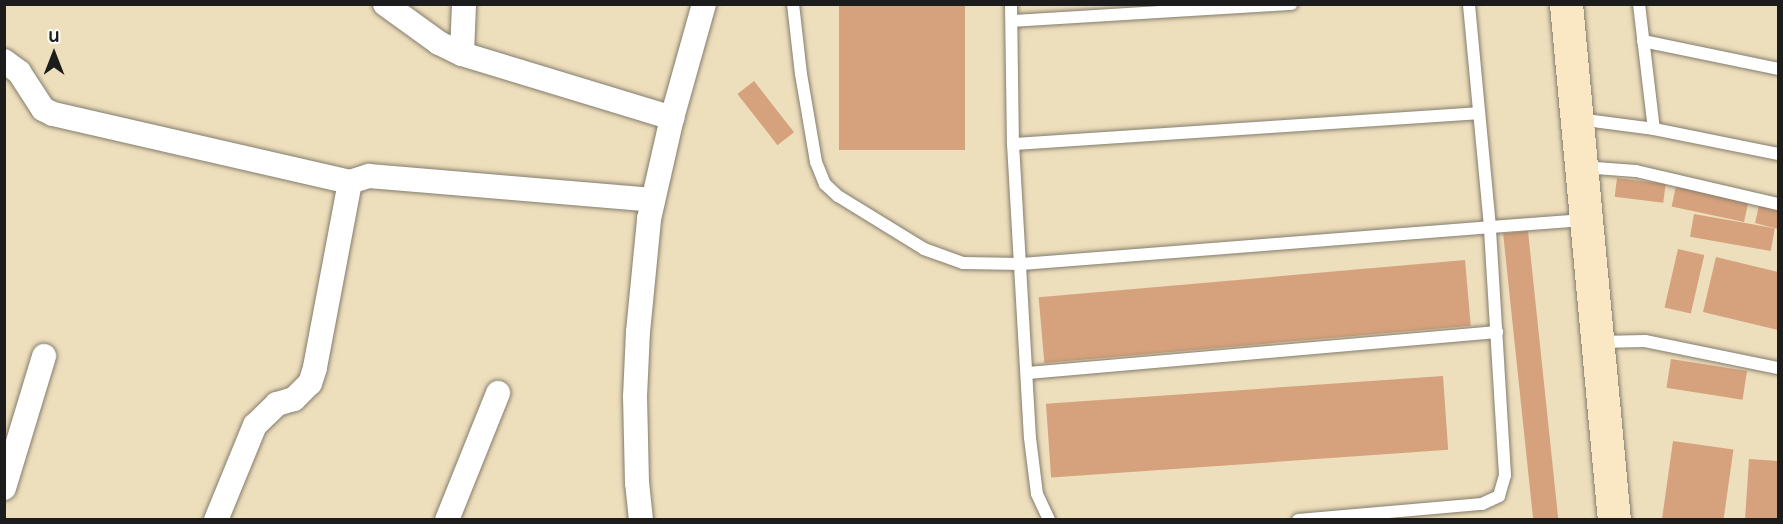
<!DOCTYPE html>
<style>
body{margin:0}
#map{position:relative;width:1783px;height:524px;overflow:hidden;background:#eddebc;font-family:Mali,sans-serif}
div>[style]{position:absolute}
.building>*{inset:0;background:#d6a27d;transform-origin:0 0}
.roads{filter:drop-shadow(0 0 2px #847d6c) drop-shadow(0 0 2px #847d6c)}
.lane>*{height:12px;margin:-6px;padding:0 6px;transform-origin:6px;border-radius:6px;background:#fff}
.street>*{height:24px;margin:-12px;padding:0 12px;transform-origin:12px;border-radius:12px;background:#fff}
.secondary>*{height:33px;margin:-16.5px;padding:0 16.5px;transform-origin:16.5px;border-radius:16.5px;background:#fae7c3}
span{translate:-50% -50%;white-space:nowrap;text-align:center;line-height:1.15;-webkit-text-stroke:6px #fdfcf7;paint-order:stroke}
.frame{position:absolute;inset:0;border:6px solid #1c1c1c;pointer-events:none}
.north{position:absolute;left:24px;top:24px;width:60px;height:60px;-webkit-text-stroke:4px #fdfcf7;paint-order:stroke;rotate:0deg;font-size:16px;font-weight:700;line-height:24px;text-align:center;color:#1c1c1c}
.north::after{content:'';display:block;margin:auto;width:21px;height:27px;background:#1c1c1c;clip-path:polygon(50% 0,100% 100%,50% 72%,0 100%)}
</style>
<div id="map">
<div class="building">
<div style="left:839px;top:4px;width:126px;height:146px"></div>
<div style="left:754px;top:81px;width:65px;height:21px;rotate:52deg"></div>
<div style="left:1617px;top:178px;width:49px;height:19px;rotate:7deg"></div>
<div style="left:1676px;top:186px;width:74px;height:21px;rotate:12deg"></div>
<div style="clip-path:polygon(1760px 201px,1778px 205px,1778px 229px,1755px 223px)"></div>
<div style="left:1694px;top:214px;width:82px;height:23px;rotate:10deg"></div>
<div style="left:1528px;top:231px;width:290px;height:25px;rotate:84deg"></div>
<div style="left:1678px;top:249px;width:27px;height:60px;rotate:13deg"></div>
<div style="clip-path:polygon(1716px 257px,1778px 272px,1778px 330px,1703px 312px)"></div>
<div style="left:1465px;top:260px;width:66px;height:428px;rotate:85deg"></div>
<div style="left:1671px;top:359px;width:77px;height:29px;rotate:9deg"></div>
<div style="left:1443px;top:376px;width:74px;height:398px;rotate:86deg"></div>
<div style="left:1673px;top:441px;width:61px;height:80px;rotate:8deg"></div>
<div style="clip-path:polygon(1749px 459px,1778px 461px,1778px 520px,1745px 520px)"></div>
</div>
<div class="roads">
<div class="lane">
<div style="left:793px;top:4px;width:70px;rotate:83.5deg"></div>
<div style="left:801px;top:74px;width:89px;rotate:80.3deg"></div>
<div style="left:816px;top:162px;width:24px;rotate:68deg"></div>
<div style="left:825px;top:184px;width:18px;rotate:43deg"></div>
<div style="left:838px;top:196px;width:101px;rotate:31.6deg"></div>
<div style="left:924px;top:249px;width:41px;rotate:19.7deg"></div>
<div style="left:963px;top:263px;width:58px;rotate:1deg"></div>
<div style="left:1021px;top:264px;width:470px;rotate:-4.5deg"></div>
<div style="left:1490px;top:227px;width:224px;rotate:-95.4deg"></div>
<div style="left:1011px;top:4px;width:140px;rotate:89.2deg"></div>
<div style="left:1013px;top:144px;width:294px;rotate:86.7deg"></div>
<div style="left:1030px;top:438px;width:56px;rotate:82.9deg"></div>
<div style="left:1037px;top:494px;width:29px;rotate:65deg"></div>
<div style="left:1639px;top:4px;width:126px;rotate:83.2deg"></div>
<div style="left:1012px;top:21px;width:280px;rotate:-3.5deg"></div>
<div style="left:1643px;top:41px;width:138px;rotate:11.7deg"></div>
<div style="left:1578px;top:119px;width:77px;rotate:7.5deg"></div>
<div style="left:1654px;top:129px;width:126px;rotate:11.4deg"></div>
<div style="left:1013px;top:144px;width:467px;rotate:-3.8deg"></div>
<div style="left:1582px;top:167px;width:54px;rotate:4.2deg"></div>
<div style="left:1636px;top:171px;width:146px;rotate:13.1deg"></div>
<div style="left:1598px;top:342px;width:47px;rotate:-1.2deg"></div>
<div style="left:1645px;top:341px;width:136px;rotate:11.5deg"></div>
<div style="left:1028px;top:373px;width:471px;rotate:-5deg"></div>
<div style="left:1298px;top:520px;width:185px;rotate:-5deg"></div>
<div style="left:1482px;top:504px;width:19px;rotate:-25deg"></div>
<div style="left:1499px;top:496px;width:22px;rotate:-74deg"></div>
<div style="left:1505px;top:475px;width:248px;rotate:-93.5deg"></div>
<div style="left:1490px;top:227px;width:95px;rotate:-4.2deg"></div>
</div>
<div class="street">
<div style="left:385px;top:4px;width:67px;rotate:35.8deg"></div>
<div style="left:439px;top:43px;width:25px;rotate:26deg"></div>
<div style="left:462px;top:54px;width:220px;rotate:16.9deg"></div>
<div style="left:462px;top:54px;width:50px;rotate:-87.7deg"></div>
<div style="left:4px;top:61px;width:19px;rotate:36deg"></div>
<div style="left:19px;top:72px;width:44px;rotate:57deg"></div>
<div style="left:43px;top:109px;width:11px;rotate:27deg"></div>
<div style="left:53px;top:114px;width:305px;rotate:12.9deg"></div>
<div style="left:350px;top:182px;width:189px;rotate:100.7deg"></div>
<div style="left:315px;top:368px;width:16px;rotate:108deg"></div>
<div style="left:310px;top:383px;width:23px;rotate:135deg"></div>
<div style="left:294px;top:399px;width:18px;rotate:164deg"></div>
<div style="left:277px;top:404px;width:30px;rotate:136deg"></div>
<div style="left:255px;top:425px;width:103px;rotate:112.3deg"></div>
<div style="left:350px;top:182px;width:20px;rotate:-18deg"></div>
<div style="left:369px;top:176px;width:285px;rotate:4.8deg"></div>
<div style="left:4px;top:488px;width:138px;rotate:-73.1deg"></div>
<div style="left:447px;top:520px;width:137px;rotate:-68.1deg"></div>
<div style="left:641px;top:520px;width:37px;rotate:-96deg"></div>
<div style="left:637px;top:483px;width:86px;rotate:-91.3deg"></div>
<div style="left:635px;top:397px;width:65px;rotate:-87.4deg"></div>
<div style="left:638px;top:332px;width:114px;rotate:-84.4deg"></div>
<div style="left:649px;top:219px;width:104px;rotate:-77.2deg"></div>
<div style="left:672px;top:118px;width:118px;rotate:-74.3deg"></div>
</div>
<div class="secondary">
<div style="left:1566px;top:4px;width:518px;rotate:84.69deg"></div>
</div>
</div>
<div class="frame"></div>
<div class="north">U</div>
</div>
